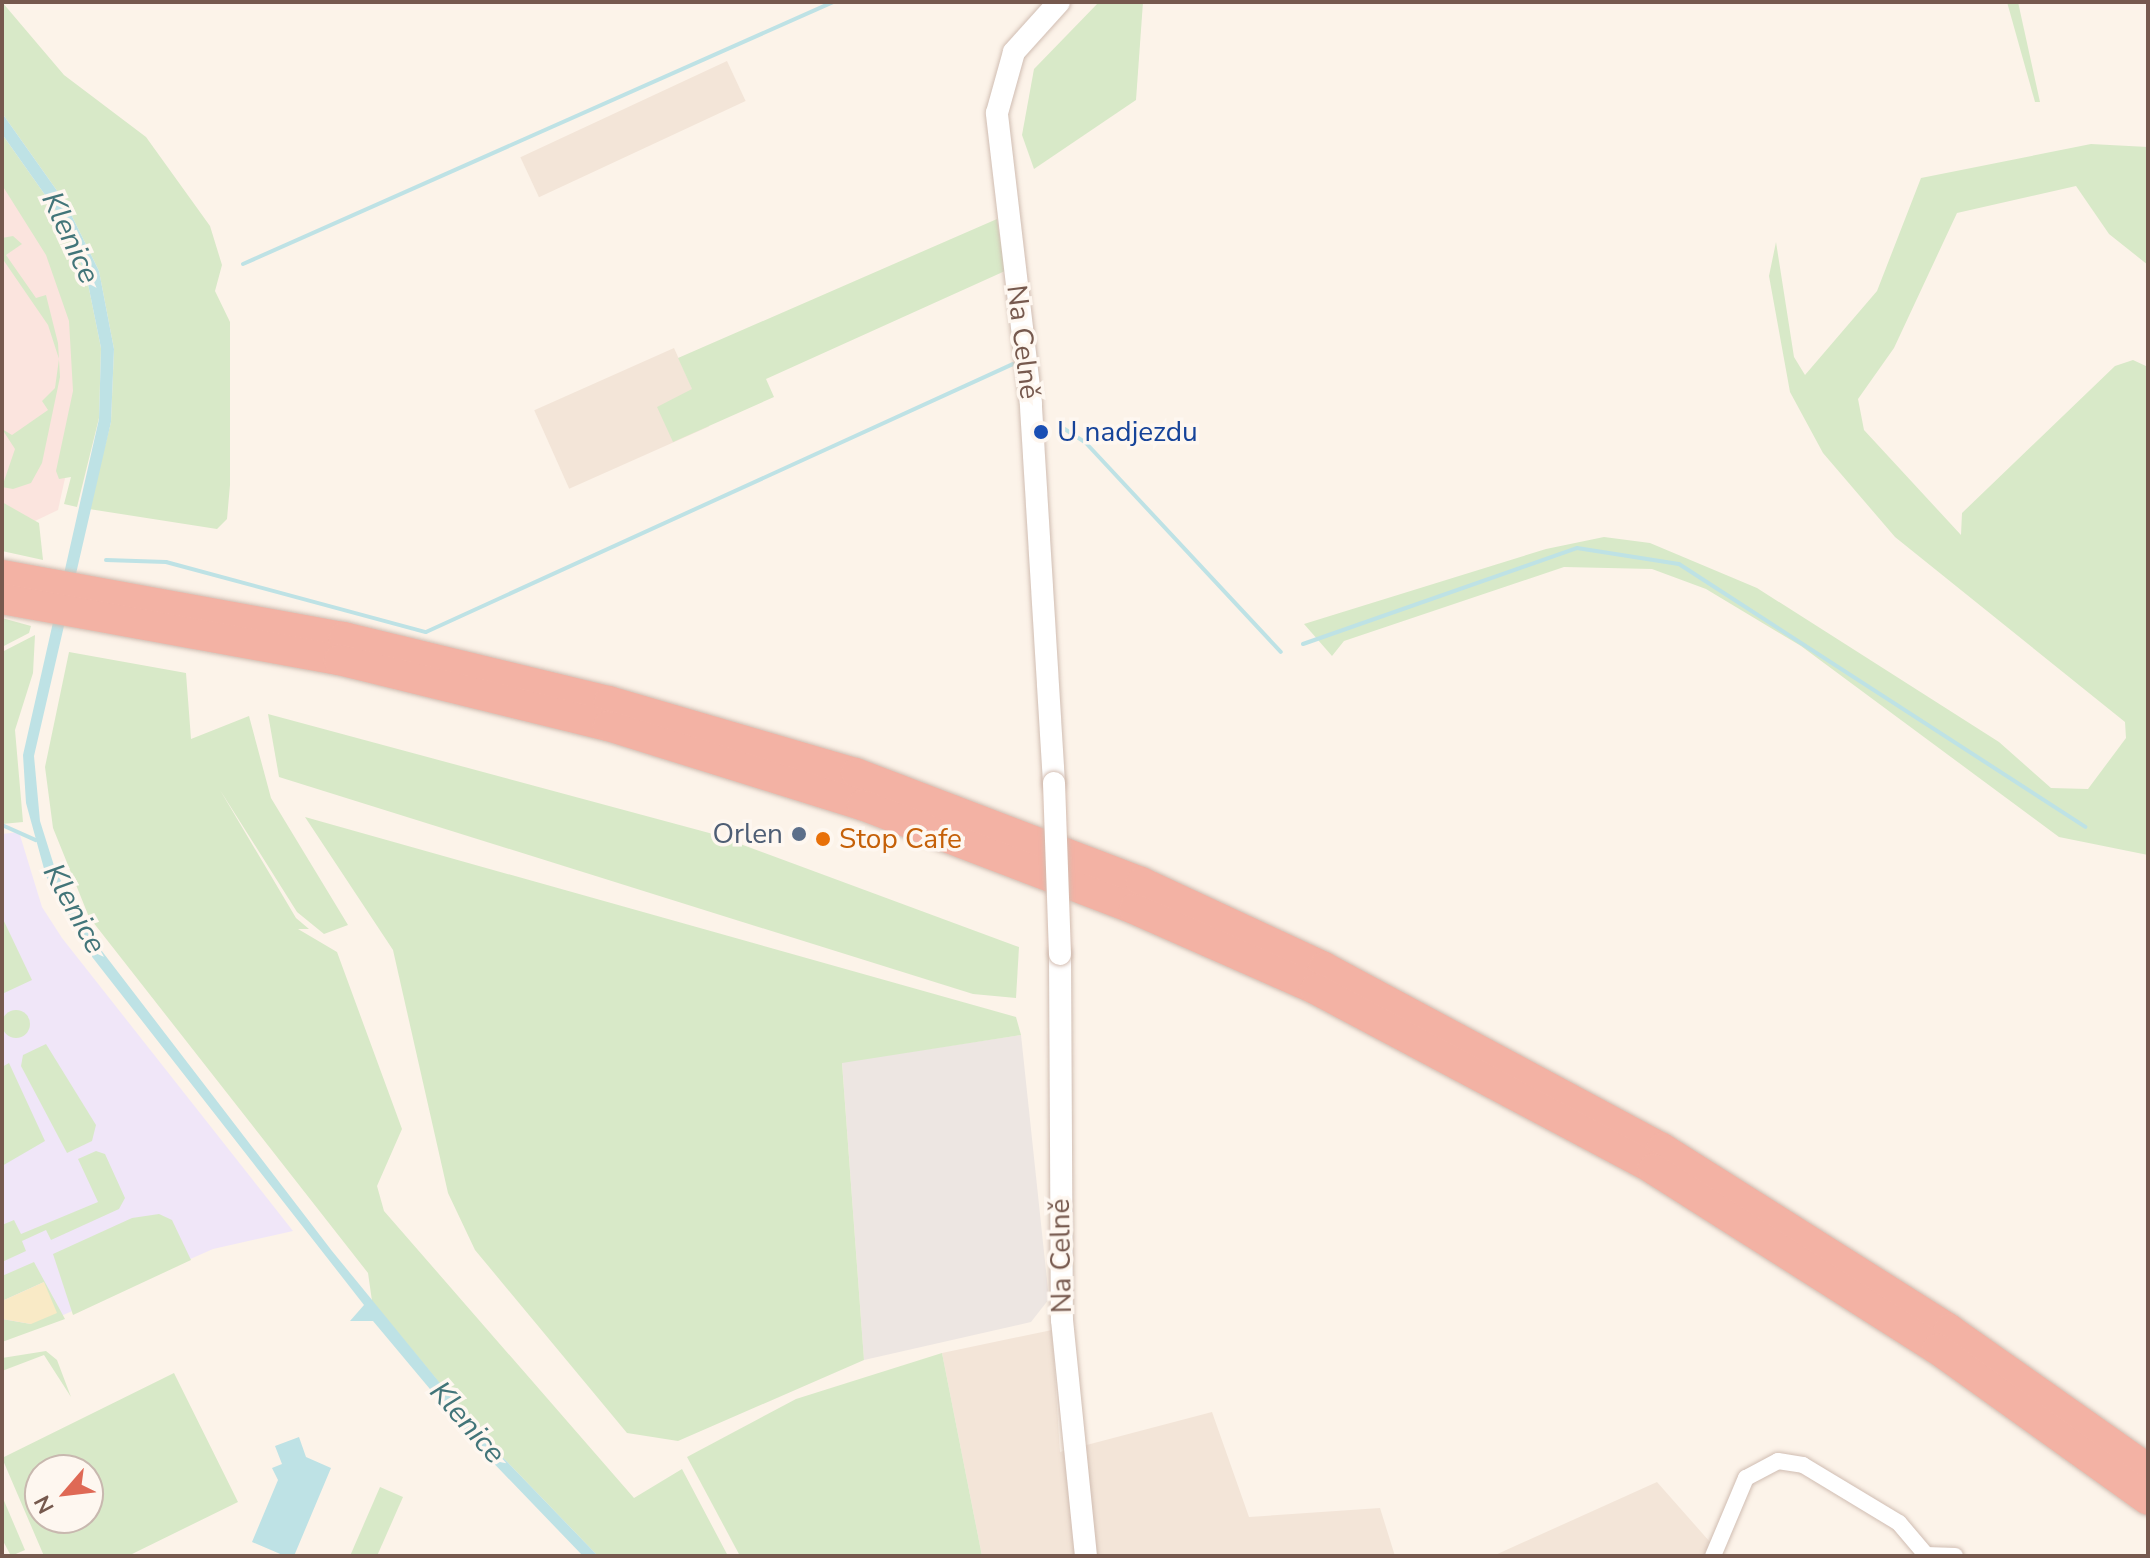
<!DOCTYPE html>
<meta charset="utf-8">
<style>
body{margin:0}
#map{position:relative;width:2150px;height:1558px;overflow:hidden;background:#fcf3e9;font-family:"Nunito Sans",sans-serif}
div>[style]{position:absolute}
.residential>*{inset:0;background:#f3e5d8;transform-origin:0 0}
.commercial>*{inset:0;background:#fbe4de}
.industrial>*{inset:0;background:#ede6e2}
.education>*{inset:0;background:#f0e6f8}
.green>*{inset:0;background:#d8e9c8}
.round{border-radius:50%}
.sand>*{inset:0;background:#f9eac6}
.water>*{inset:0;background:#bee2e5}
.stream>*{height:4px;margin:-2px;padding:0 2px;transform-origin:2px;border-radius:2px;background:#bee2e5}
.roads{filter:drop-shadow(0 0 2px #d0bdb2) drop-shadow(0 0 2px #d0bdb2)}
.street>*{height:16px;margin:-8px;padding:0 8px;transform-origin:8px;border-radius:8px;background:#fff}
.secondary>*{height:22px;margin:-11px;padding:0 11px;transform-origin:11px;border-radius:11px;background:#fff}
.highway>*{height:30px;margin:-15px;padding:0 15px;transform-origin:15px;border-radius:15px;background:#f3b2a4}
.bridges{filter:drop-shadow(0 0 2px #d3bcb0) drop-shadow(0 0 2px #d3bcb0)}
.secondary-bridge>*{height:22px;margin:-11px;padding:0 11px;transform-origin:11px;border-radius:11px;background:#fff}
.dots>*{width:22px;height:22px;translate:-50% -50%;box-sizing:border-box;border:4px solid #fef7f0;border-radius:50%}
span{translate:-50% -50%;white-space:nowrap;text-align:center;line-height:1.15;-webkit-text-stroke:7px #fef7f0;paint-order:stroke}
.street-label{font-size:28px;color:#76594e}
.transit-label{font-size:28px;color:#164399}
.left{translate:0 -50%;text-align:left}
.service-label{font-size:28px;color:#4e5e75}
.right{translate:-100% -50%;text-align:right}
.food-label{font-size:28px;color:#c56008}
.water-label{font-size:30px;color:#427579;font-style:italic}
.frame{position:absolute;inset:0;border:4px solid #76594e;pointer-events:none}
.north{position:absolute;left:24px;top:1454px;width:80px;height:80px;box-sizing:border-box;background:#fef7f0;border:2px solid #c8b8af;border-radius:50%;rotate:242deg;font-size:22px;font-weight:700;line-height:32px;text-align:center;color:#76594e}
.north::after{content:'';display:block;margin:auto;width:28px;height:36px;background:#df6955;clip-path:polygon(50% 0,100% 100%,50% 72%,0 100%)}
</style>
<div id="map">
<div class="residential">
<div style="left:727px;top:61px;width:44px;height:228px;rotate:65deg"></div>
<div style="left:674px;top:348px;width:86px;height:153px;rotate:66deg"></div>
<div style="clip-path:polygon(1052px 1330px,1060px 1452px,1212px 1412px,1249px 1517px,1380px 1508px,1395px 1556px,982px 1556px,942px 1353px)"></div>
<div style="clip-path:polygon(1657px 1482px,1710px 1542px,1704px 1556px,1493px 1556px)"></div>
</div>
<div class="commercial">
<div style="clip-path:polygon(2px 171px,45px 234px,77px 319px,73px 442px,58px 510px,12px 532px,2px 526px)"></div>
</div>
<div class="industrial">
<div style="clip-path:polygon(1021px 1035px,1049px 1299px,1031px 1322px,864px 1360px,842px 1062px)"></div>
</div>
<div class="education">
<div style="clip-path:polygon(19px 832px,42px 907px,62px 938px,293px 1231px,213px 1249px,2px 1342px,2px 834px)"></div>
</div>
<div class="green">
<div style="clip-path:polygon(2px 2px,64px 75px,146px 137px,210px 226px,222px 265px,215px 291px,230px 322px,230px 485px,227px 519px,217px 529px,89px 509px,111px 422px,114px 349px,99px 271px,65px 202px,2px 113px)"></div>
<div style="clip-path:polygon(1099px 2px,1143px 2px,1136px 100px,1034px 169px,1022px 135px,1034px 69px)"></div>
<div style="clip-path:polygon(2007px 2px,2018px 2px,2040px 102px,2035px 102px)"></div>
<div style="clip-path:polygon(2px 134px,55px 209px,86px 274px,101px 348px,99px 418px,77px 507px,64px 504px,71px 477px,59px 479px,56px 471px,73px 391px,69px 321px,46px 255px,2px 185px)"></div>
<div style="clip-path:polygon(2091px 144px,2148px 147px,2148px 265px,2109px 234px,2076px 186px,1957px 213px,1894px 348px,1858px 399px,1864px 430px,1961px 535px,1962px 513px,2115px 366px,2133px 360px,2148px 367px,2148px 855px,2059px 837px,1801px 646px,1706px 589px,1652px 569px,1564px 567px,1344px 641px,1332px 656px,1304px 624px,1546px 549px,1604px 537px,1650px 543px,1757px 588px,1999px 742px,2051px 788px,2088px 789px,2126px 738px,2125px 722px,1895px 537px,1823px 453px,1790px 392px,1769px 276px,1776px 242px,1794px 357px,1805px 375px,1877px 291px,1921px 178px)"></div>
<div style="clip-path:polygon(997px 219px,1005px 271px,766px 379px,774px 397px,673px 442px,657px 407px,692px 389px,678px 358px)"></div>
<div style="clip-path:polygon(13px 236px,22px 244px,6px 255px,36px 298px,46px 295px,58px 343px,60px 377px,42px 463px,31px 483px,13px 489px,2px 487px,15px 449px,2px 429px,12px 435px,48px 410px,42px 401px,55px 388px,59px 359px,48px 325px,2px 258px,2px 238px)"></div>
<div style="clip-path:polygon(2px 502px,39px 523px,43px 560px,2px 551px)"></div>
<div style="clip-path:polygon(2px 618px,31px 626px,29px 633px,2px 647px)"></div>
<div style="clip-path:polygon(35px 635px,33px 673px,15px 730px,23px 822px,2px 824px,2px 652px)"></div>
<div style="clip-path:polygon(69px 652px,186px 673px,191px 739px,249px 716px,271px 798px,348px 925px,324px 934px,297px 912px,220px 790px,296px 918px,309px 929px,298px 929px,337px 952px,402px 1129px,377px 1186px,384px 1211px,634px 1498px,682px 1469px,728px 1556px,598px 1556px,489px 1443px,372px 1301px,368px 1273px,89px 917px,53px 828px,45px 767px)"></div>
<div style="clip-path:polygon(268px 714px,713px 834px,1019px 947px,1016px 998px,973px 994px,279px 777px)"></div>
<div style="clip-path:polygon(305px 817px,1016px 1017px,1021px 1035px,842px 1063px,864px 1360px,678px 1441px,627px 1433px,475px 1250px,448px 1193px,393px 950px)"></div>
<div style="clip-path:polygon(2px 917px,32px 980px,2px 994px)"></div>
<div class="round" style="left:2px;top:1010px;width:28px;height:28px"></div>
<div style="clip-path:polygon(46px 1044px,96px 1125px,92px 1141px,67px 1153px,21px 1066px,23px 1055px)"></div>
<div style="clip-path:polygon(9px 1063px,45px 1141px,2px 1166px,2px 1067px)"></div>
<div style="clip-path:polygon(96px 1151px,105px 1154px,125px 1198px,119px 1209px,51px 1240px,46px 1230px,22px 1241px,26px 1251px,2px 1262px,2px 1225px,14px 1220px,21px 1234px,98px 1202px,78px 1159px)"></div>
<div style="clip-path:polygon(159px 1214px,172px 1220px,191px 1260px,73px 1315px,53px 1254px,132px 1218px)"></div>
<div style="clip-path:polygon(34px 1262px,65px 1319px,2px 1342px,2px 1319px,31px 1324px,44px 1282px,2px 1301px,2px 1276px)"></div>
<div style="clip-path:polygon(46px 1351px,57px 1360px,71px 1397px,44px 1355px,2px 1371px,2px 1358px)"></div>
<div style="clip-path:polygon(942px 1353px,982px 1556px,740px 1556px,687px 1457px,796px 1399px)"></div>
<div style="clip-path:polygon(evenodd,174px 1373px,238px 1502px,128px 1556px,44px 1556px,2px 1458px,174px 1373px,40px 1470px,88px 1470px,88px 1518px,40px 1518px,40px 1470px)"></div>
<div style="clip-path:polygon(380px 1487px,403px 1497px,377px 1556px,350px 1556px)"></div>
<div style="clip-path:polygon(2px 1496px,25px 1550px,11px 1556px,2px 1539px)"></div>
</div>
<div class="sand">
<div style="clip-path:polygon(44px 1282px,57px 1313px,31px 1324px,2px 1319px,2px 1301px)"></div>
</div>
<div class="water">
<div style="clip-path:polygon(2px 113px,65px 202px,99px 271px,114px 349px,111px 422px,34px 756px,40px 821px,56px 872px,98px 946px,332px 1251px,489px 1443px,598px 1556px,583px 1556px,481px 1450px,373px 1321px,350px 1321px,364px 1305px,89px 953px,46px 876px,26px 803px,23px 755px,99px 419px,101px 348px,86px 274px,55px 209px,2px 134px)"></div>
<div style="clip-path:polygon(299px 1437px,306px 1457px,331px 1468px,294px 1556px,285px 1556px,252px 1542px,278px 1480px,272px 1468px,282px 1464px,275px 1446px)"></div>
</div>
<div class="stream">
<div style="left:243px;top:264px;width:646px;rotate:-23.94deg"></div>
<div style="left:1060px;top:426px;width:30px;rotate:33deg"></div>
<div style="left:1085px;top:442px;width:287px;rotate:47deg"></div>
<div style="left:106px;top:560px;width:60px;rotate:1.9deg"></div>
<div style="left:166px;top:562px;width:269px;rotate:15.1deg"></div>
<div style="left:426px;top:632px;width:645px;rotate:-24.54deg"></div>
<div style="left:1303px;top:644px;width:290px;rotate:-19.3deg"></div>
<div style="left:1577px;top:548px;width:103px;rotate:8.9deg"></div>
<div style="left:1679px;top:564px;width:484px;rotate:32.9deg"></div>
<div style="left:2px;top:825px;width:37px;rotate:24deg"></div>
</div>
<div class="roads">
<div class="street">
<div style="left:1927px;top:1555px;width:28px;rotate:2deg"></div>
<div style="left:1713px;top:1556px;width:85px;rotate:-67.1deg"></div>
<div style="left:1746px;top:1478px;width:36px;rotate:-28deg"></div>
<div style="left:1778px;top:1461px;width:25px;rotate:9deg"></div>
<div style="left:1803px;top:1465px;width:112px;rotate:31.1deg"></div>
<div style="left:1899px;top:1523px;width:43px;rotate:49.7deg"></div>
</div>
<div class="secondary">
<div style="left:1054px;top:783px;width:380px;rotate:-93.5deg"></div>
<div style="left:1031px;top:404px;width:293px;rotate:-96.7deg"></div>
<div style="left:997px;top:113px;width:63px;rotate:-74.4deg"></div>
<div style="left:1014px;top:52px;width:67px;rotate:-48deg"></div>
<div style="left:1060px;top:954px;width:366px;rotate:89.7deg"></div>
<div style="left:1062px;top:1320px;width:237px;rotate:84.2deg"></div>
</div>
<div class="highway">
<div style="left:2px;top:575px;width:348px;rotate:10.3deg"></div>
<div style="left:344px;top:637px;width:273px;rotate:13.6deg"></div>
<div style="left:609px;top:701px;width:257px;rotate:16.3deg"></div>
<div style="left:856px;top:773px;width:305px;rotate:20.9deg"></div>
<div style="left:1141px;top:882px;width:202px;rotate:24.9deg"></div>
<div style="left:1324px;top:967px;width:383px;rotate:28.2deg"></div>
<div style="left:1662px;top:1148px;width:339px;rotate:32.2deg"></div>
<div style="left:1949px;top:1329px;width:243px;rotate:35.1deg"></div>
<div style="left:2px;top:599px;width:342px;rotate:10.3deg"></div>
<div style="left:339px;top:660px;width:277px;rotate:13.8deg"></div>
<div style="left:608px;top:726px;width:266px;rotate:17.3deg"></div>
<div style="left:862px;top:805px;width:291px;rotate:20.9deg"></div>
<div style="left:1134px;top:909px;width:198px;rotate:23.8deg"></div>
<div style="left:1315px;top:989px;width:383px;rotate:28deg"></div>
<div style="left:1653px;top:1169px;width:336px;rotate:32.4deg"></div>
<div style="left:1937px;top:1349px;width:259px;rotate:35.6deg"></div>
</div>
</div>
<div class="bridges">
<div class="secondary-bridge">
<div style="left:1054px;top:783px;width:171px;rotate:88deg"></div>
</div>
</div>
<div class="dots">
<div style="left:1041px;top:432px;background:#1a4fb4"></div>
<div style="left:799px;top:834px;background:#5c6f8a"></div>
<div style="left:823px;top:839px;background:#e8710a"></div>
</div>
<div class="street-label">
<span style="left:1023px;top:342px;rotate:83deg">Na Celně</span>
<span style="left:1061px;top:1256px;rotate:-91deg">Na Celně</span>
</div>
<div class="transit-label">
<span class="left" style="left:1057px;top:432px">U nadjezdu</span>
</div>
<div class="service-label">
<span class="right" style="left:783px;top:834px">Orlen</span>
</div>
<div class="food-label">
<span class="left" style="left:839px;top:839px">Stop Cafe</span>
</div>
<div class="water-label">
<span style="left:70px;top:238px;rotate:65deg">Klenice</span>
<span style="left:74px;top:909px;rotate:61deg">Klenice</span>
<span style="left:467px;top:1423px;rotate:49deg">Klenice</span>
</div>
<div class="frame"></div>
<div class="north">N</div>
</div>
